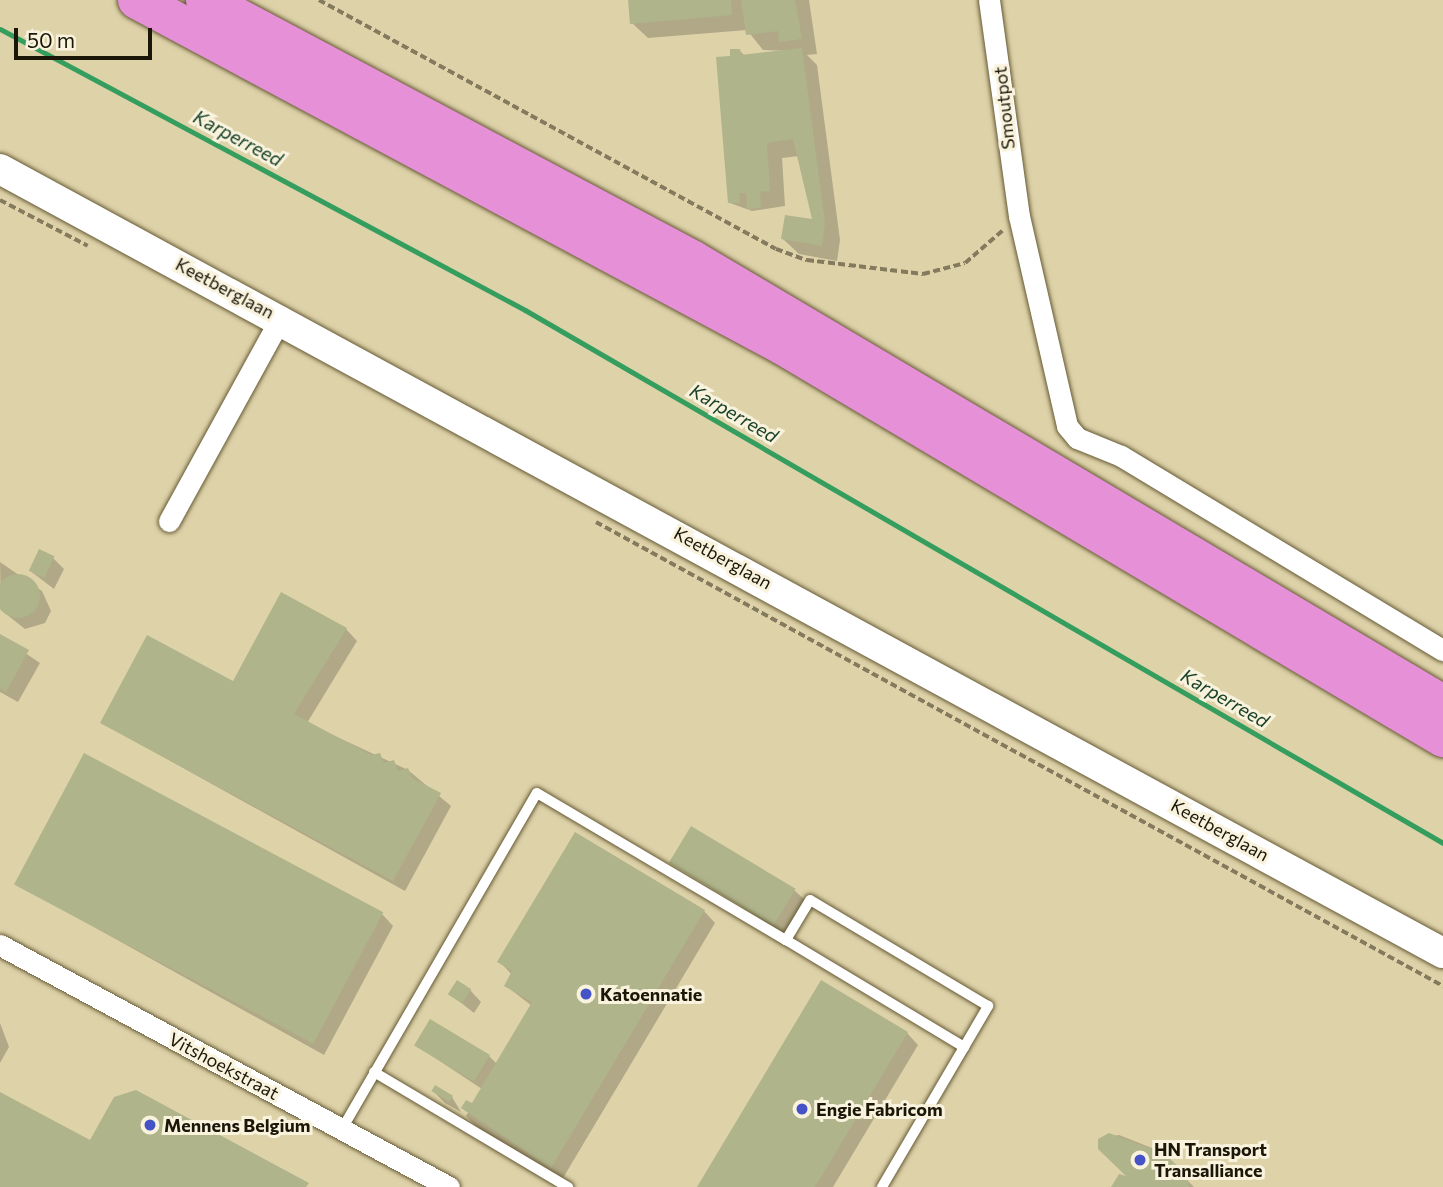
<!DOCTYPE html>
<style>
body{margin:0}
#map{position:relative;width:1443px;height:1187px;overflow:hidden;background:#ded2a9;font-family:Commissioner,sans-serif}
div>[style]{position:absolute}
.shadow>*{inset:0;background:#0003}
.stream>*{height:5px;margin:-2.5px;padding:0 2.5px;transform-origin:2.5px;border-radius:2.5px;background:#359e5e}
.building>*{inset:0;background:#afb48b;transform-origin:0 0}
.round{border-radius:50%}
.path>*{height:3.5px;margin-top:-1.75px;transform-origin:0;background:repeating-linear-gradient(90deg,#847b5e 0 7px,transparent 0 10.5px)}
.roads{filter:drop-shadow(0 0 2px #655a35) drop-shadow(0 0 2px #655a35)}
.service>*{height:10px;margin:-5px;padding:0 5px;transform-origin:5px;border-radius:5px;background:#fff}
.minor>*{height:21px;margin:-10.5px;padding:0 10.5px;transform-origin:10.5px;border-radius:10.5px;background:#fff}
.secondary>*{height:30px;margin:-15px;padding:0 15px;transform-origin:15px;border-radius:15px;background:#fff}
.motorway>*{height:38px;margin:-19px;padding:0 19px;transform-origin:19px;border-radius:19px;background:#e690d8}
.dots>*{width:19px;height:19px;translate:-50% -50%;box-sizing:border-box;border:4px solid #f9f3de;border-radius:50%}
span{translate:-50% -50%;white-space:nowrap;text-align:center;line-height:1.15;-webkit-text-stroke:6px #f9f3de;paint-order:stroke}
.street-label{font-size:18px;color:#1b1708}
.poi-label{font-size:18px;color:#1b1708;font-weight:700}
.left{translate:0 -50%;text-align:left}
.water-label{font-size:19px;color:#184127;font-style:italic}
.scale{position:absolute;left:14px;top:28px;width:138px;height:32px;box-sizing:border-box;border:4px solid #1b1708;border-top:0;padding-left:9px;font-size:21px;line-height:24px;white-space:nowrap;color:#1b1708;-webkit-text-stroke:5px #f9f3de;paint-order:stroke}
</style>
<div id="map">
<div class="shadow">
<div style="clip-path:polygon(630px 0,809px 0,817px 54px,807px 55px,817px 65px,840px 240px,837px 261px,799px 254px,783px 239px,814px 221px,799px 156px,782px 158px,785px 206px,752px 211px,730px 203px,732px 58px,739px 50px,745px 56px,791px 51px,763px 50px,747px 30px,648px 38px,632px 23px)"></div>
<div style="clip-path:polygon(53px 558px,64px 569px,54px 589px,29px 570px)"></div>
<div style="clip-path:polygon(0 562px,42px 591px,51px 611px,45px 623px,25px 629px,1px 610px)"></div>
<div style="clip-path:polygon(346px 629px,357px 641px,307px 723px,408px 770px,451px 806px,405px 891px,102px 723px,233px 683px)"></div>
<div style="clip-path:polygon(0 636px,40px 663px,18px 702px,0 692px)"></div>
<div style="clip-path:polygon(672px 862px,794px 890px,806px 901px,786px 935px)"></div>
<div style="clip-path:polygon(15px 883px,382px 914px,393px 926px,324px 1055px)"></div>
<div style="clip-path:polygon(704px 911px,715px 923px,563px 1178px,478px 1128px,466px 1116px,482px 1089px,417px 1046px,489px 1056px,497px 1064px,532px 1006px,506px 986px,512px 975px,500px 962px)"></div>
<div style="clip-path:polygon(470px 990px,481px 1002px,474px 1013px,450px 994px)"></div>
<div style="clip-path:polygon(0 1023px,9px 1047px,0 1063px)"></div>
<div style="clip-path:polygon(907px 1033px,918px 1045px,833px 1187px,699px 1187px)"></div>
<div style="clip-path:polygon(433px 1091px,452px 1097px,461px 1112px,445px 1103px)"></div>
<div style="clip-path:polygon(1119px 1135px,1157px 1150px,1194px 1187px,1113px 1187px,1132px 1180px,1102px 1138px)"></div>
</div>
<div class="stream">
<div style="left:0;top:29px;width:595px;rotate:28.16deg"></div>
<div style="left:525px;top:310px;width:1062px;rotate:30.14deg"></div>
</div>
<div class="building">
<div style="clip-path:polygon(628px 0,731px 0,732px 15px,630px 24px)"></div>
<div style="clip-path:polygon(741px 0,795px 0,802px 39px,779px 42px,778px 31px,746px 35px)"></div>
<div style="clip-path:polygon(802px 48px,825px 223px,822px 246px,781px 239px,785px 215px,812px 219px,793px 139px,767px 143px,770px 191px,760px 192px,761px 208px,747px 209px,746px 193px,739px 193px,740px 203px,728px 203px,716px 57px,730px 56px,730px 49px,740px 49px,741px 55px)"></div>
<div style="left:39px;top:549px;width:17px;height:24px;rotate:25deg"></div>
<div class="round" style="left:-4px;top:574px;width:44px;height:44px"></div>
<div style="clip-path:polygon(281px 592px,347px 628px,294px 714px,371px 755px,380px 753px,384px 763px,394px 760px,398px 771px,408px 768px,412px 778px,441px 793px,393px 881px,100px 723px,147px 635px,233px 681px)"></div>
<div style="clip-path:polygon(0 634px,29px 650px,6px 692px,0 688px)"></div>
<div style="left:84px;top:753px;width:339px;height:149px;rotate:28deg"></div>
<div style="left:691px;top:826px;width:122px;height:43px;rotate:31deg"></div>
<div style="clip-path:polygon(575px 832px,705px 910px,551px 1168px,461px 1108px,466px 1100px,472px 1103px,532px 1002px,504px 986px,512px 971px,497px 962px)"></div>
<div style="left:457px;top:980px;width:17px;height:17px;rotate:33deg"></div>
<div style="clip-path:polygon(821px 980px,908px 1032px,815px 1187px,697px 1187px)"></div>
<div style="left:430px;top:1019px;width:70px;height:31px;rotate:31deg"></div>
<div style="left:435px;top:1085px;width:21px;height:7px;rotate:31deg"></div>
<div style="clip-path:polygon(136px 1090px,309px 1183px,306px 1187px,0 1187px,0 1092px,90px 1140px,114px 1097px)"></div>
<div style="clip-path:polygon(1109px 1133px,1165px 1154px,1187px 1175px,1189px 1187px,1111px 1187px,1119px 1174px,1126px 1176px,1098px 1149px,1098px 1139px)"></div>
</div>
<div class="path">
<div style="left:319px;top:0;width:520px;rotate:28.58deg"></div>
<div style="left:776px;top:249px;width:33px;rotate:20deg"></div>
<div style="left:807px;top:260px;width:117px;rotate:6.9deg"></div>
<div style="left:923px;top:274px;width:43px;rotate:-14.7deg"></div>
<div style="left:965px;top:263px;width:50px;rotate:-41deg"></div>
<div style="left:0;top:200px;width:99px;rotate:27.6deg"></div>
<div style="left:596px;top:522px;width:966px;rotate:28.71deg"></div>
</div>
<div class="roads">
<div class="service">
<div style="left:374px;top:1072px;width:226px;rotate:30.7deg"></div>
<div style="left:342px;top:1129px;width:388px;rotate:-59.9deg"></div>
<div style="left:537px;top:793px;width:289px;rotate:30.6deg"></div>
<div style="left:882px;top:1187px;width:210px;rotate:-59.6deg"></div>
<div style="left:988px;top:1006px;width:207px;rotate:-149.2deg"></div>
<div style="left:810px;top:900px;width:47px;rotate:121deg"></div>
<div style="left:786px;top:940px;width:208px;rotate:31deg"></div>
</div>
<div class="minor">
<div style="left:989px;top:0;width:218px;rotate:82.1deg"></div>
<div style="left:1019px;top:216px;width:215px;rotate:77.1deg"></div>
<div style="left:1067px;top:426px;width:16px;rotate:50deg"></div>
<div style="left:1077px;top:438px;width:48px;rotate:22.2deg"></div>
<div style="left:1121px;top:456px;width:376px;rotate:31.1deg"></div>
<div style="left:169px;top:521px;width:233px;rotate:-61.2deg"></div>
<div style="left:0;top:945px;width:510px;rotate:28.32deg"></div>
</div>
<div class="secondary">
<div style="left:0;top:169px;width:1642px;rotate:28.52deg"></div>
</div>
<div class="motorway">
<div style="left:137px;top:0;width:733px;rotate:28.17deg"></div>
<div style="left:783px;top:346px;width:768px;rotate:30.71deg"></div>
<div style="left:205px;top:0;width:552px;rotate:28.01deg"></div>
<div style="left:692px;top:259px;width:873px;rotate:30.65deg"></div>
</div>
</div>
<div class="dots">
<div style="left:586px;top:994px;background:#4553c7"></div>
<div style="left:802px;top:1109px;background:#4553c7"></div>
<div style="left:150px;top:1125px;background:#4553c7"></div>
<div style="left:1140px;top:1160px;background:#4553c7"></div>
</div>
<div class="street-label">
<span style="left:1004px;top:108px;rotate:-96deg">Smoutpot</span>
<span style="left:225px;top:288px;rotate:28deg">Keetberglaan</span>
<span style="left:723px;top:558px;rotate:29deg">Keetberglaan</span>
<span style="left:1220px;top:830px;rotate:29deg">Keetberglaan</span>
<span style="left:224px;top:1066px;rotate:28deg">Vitshoekstraat</span>
</div>
<div class="poi-label">
<span class="left" style="left:600px;top:994px">Katoennatie</span>
<span class="left" style="left:816px;top:1109px">Engie Fabricom</span>
<span class="left" style="left:164px;top:1125px">Mennens Belgium</span>
<span class="left" style="left:1154px;top:1160px">HN Transport<br>Transalliance</span>
</div>
<div class="water-label">
<span style="left:238px;top:138px;rotate:28deg">Karperreed</span>
<span style="left:734px;top:413px;rotate:30deg">Karperreed</span>
<span style="left:1225px;top:698px;rotate:30deg">Karperreed</span>
</div>
<div class="scale">50 m</div>
</div>
